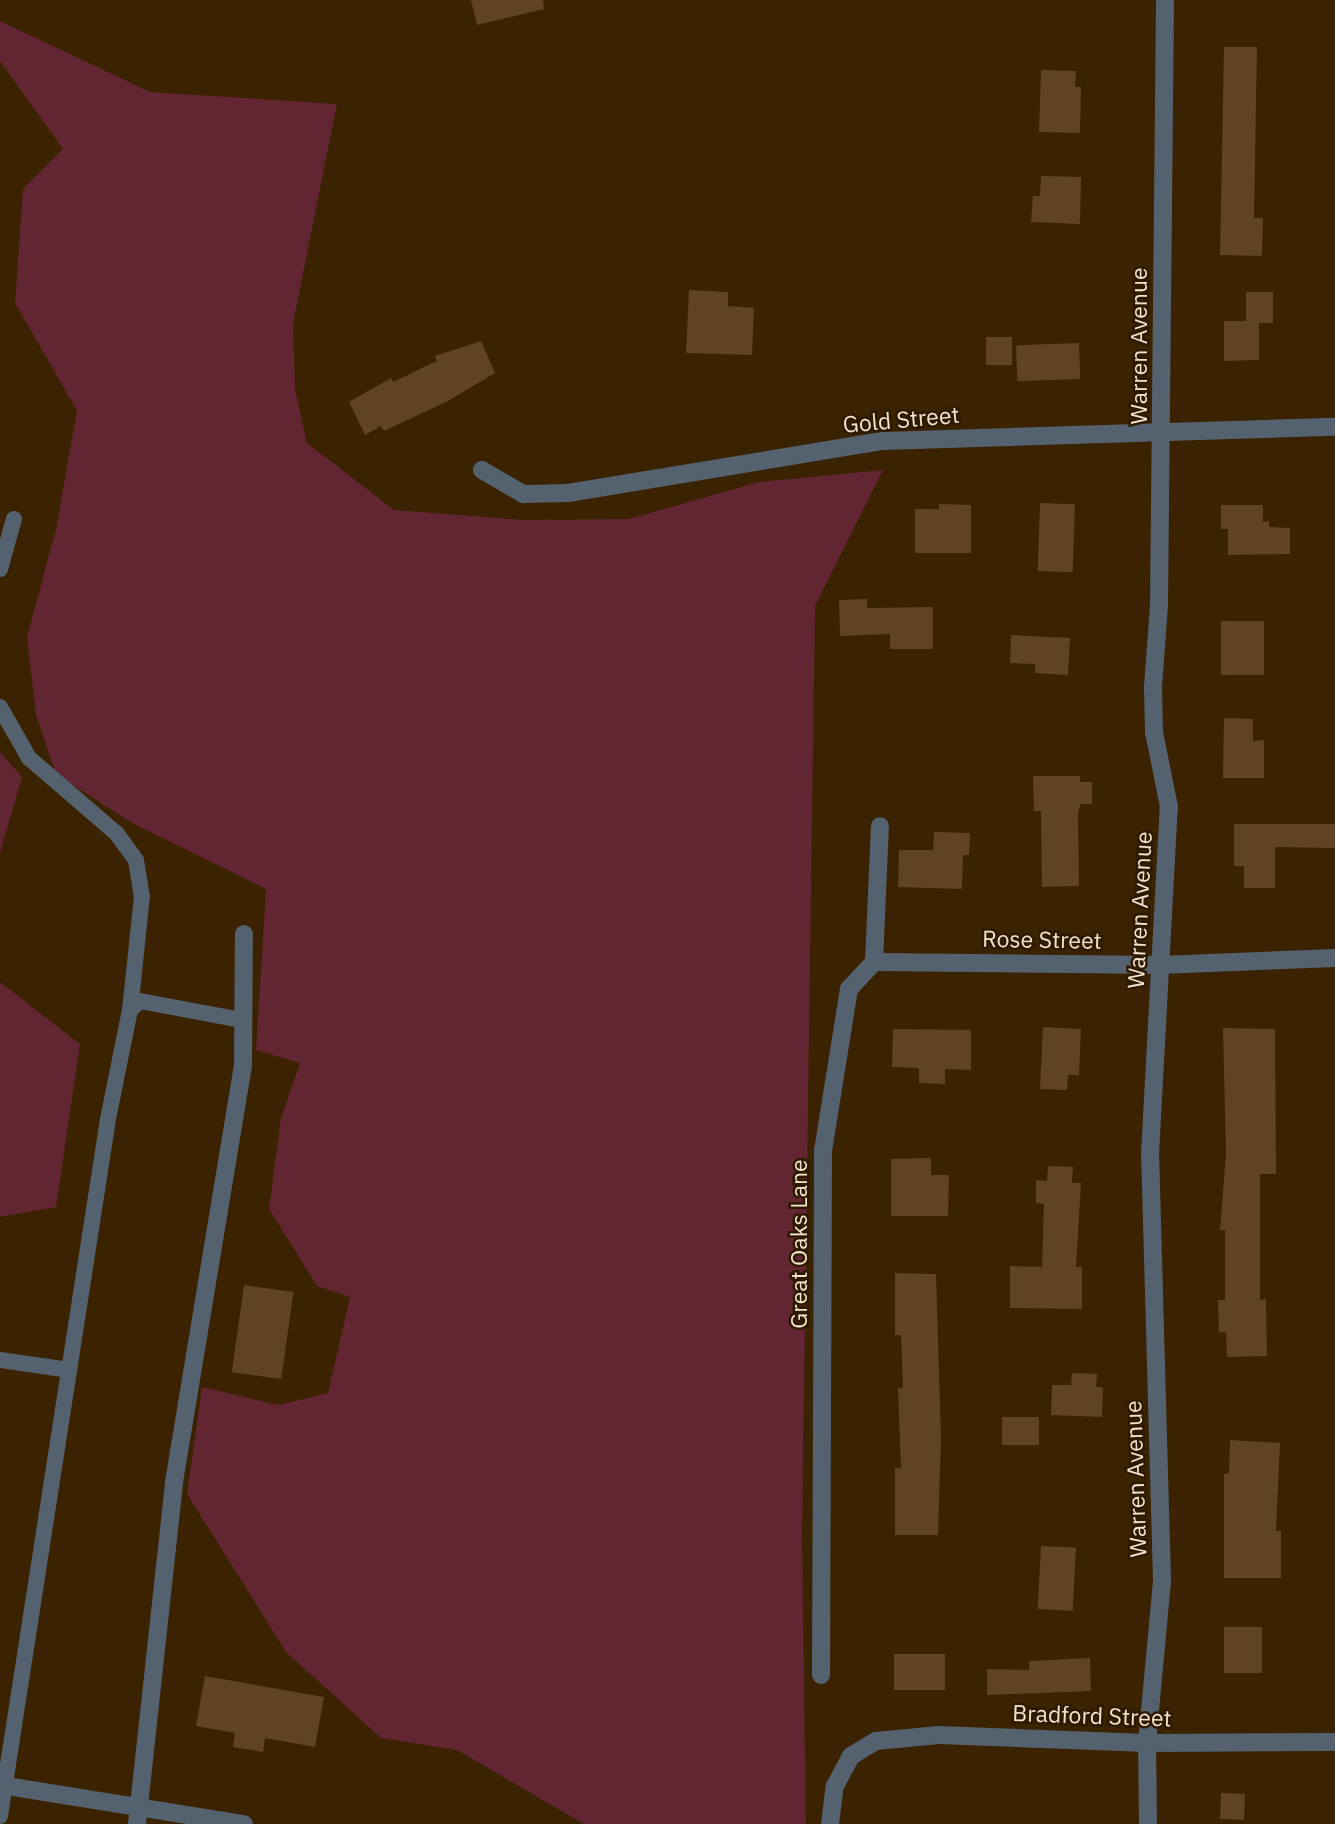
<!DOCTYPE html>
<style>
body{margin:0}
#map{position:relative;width:1335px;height:1824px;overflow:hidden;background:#3b2200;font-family:"IBM Plex Sans",sans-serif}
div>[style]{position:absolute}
.green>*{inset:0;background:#612632}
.building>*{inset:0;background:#604422;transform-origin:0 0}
.lane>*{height:16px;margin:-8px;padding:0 8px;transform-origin:8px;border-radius:8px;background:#54616f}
.street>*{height:18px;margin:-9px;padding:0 9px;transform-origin:9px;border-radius:9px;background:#54616f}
span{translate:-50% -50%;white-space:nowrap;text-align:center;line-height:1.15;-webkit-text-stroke:5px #2d1a01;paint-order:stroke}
.street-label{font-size:23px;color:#f3e2cf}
</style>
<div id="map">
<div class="green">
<div style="clip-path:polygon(0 21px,150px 92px,337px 104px,293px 324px,295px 389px,307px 443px,394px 510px,524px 520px,629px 519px,759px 482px,883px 470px,815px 606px,802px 1535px,806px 1824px,584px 1824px,457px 1750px,381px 1738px,286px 1652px,187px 1494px,202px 1387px,278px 1405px,328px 1393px,350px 1297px,317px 1286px,269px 1209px,281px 1118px,300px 1063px,256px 1050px,266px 889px,132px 823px,56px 774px,36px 715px,27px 637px,56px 529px,77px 411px,15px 303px,23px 189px,63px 149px,0 61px)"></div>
<div style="clip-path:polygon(0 752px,22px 777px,0 853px)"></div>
<div style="clip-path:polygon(0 982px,80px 1044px,56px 1207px,0 1217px)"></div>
</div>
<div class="building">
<div style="clip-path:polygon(471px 0,543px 0,544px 9px,477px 25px)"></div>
<div style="clip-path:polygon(1224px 47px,1257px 47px,1254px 218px,1263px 218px,1262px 256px,1220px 255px)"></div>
<div style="clip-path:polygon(1041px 70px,1076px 71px,1075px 87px,1081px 87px,1080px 133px,1039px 132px)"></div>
<div style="clip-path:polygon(1041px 176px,1081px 177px,1080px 224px,1031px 222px,1033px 196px,1040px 196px)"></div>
<div style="clip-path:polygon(689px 290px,728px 292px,728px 306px,754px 308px,752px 355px,686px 353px)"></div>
<div style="clip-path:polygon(1246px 292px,1273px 292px,1273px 323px,1259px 323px,1259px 360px,1224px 361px,1224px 321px,1246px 321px)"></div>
<div style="left:986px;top:337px;width:26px;height:28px"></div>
<div style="clip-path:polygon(481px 341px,495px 373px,448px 401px,384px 431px,381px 426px,365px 435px,349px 402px,391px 378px,393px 382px,437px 361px,435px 356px)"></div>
<div style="left:1079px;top:343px;width:36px;height:63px;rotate:88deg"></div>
<div style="left:1040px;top:503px;width:35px;height:68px;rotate:2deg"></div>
<div style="clip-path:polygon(939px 504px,971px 505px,971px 553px,915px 553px,915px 509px,939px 509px)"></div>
<div style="clip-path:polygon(1221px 505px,1263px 505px,1263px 522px,1269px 521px,1269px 527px,1290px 528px,1290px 554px,1228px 555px,1228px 529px,1221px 529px)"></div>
<div style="clip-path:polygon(867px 599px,867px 608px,933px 607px,933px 649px,890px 649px,890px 634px,840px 636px,839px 600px)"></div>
<div style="left:1221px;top:621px;width:43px;height:54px"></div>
<div style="clip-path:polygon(1011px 635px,1070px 638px,1068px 675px,1035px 673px,1035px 664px,1010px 663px)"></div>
<div style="clip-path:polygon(1224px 718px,1253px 719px,1253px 741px,1264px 740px,1264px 778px,1223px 778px)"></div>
<div style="clip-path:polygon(1033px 776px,1080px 776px,1080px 782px,1092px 782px,1092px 804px,1081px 804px,1078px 812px,1079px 886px,1042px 887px,1041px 811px,1034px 811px)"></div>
<div style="clip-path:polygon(1234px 824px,1335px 824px,1335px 848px,1275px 847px,1275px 888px,1244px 888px,1244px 866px,1234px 866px)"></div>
<div style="clip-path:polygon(934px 832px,970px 833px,969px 855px,963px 855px,962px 889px,898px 887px,899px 850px,933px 850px)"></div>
<div style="clip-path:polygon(1043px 1027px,1081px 1029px,1079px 1075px,1068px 1075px,1067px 1090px,1040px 1089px)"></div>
<div style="clip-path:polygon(1223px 1028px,1275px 1029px,1276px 1174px,1260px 1174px,1260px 1300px,1266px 1299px,1267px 1356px,1227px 1357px,1226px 1332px,1219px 1332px,1218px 1300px,1225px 1300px,1225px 1230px,1220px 1230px,1226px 1153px)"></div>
<div style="clip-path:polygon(893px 1029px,971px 1030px,971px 1070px,945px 1069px,945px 1084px,919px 1083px,919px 1068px,892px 1067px)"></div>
<div style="clip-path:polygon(931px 1158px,931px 1175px,949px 1175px,948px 1216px,891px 1216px,891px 1159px)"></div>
<div style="clip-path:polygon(1048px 1166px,1073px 1167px,1072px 1183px,1081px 1183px,1076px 1267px,1082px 1267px,1082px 1309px,1010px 1308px,1010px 1266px,1042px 1267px,1044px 1204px,1036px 1203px,1036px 1180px,1047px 1181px)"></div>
<div style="clip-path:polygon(895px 1273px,936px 1274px,941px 1437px,938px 1535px,895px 1535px,895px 1468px,901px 1468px,898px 1388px,903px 1388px,901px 1335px,895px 1335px)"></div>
<div style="left:244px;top:1285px;width:50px;height:88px;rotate:8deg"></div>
<div style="clip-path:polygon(1072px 1373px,1097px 1374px,1096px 1387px,1103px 1387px,1102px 1417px,1051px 1415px,1052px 1385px,1071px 1385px)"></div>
<div style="left:1002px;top:1417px;width:37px;height:28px"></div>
<div style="clip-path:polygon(1230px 1440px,1280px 1443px,1276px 1531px,1281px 1531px,1281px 1578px,1224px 1578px,1224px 1474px,1229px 1473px)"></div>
<div style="left:1041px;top:1546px;width:35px;height:63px;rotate:3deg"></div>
<div style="left:1224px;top:1627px;width:38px;height:46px"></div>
<div style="left:894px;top:1654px;width:51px;height:36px"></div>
<div style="clip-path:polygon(1090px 1658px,1091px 1691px,987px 1695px,987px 1669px,1029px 1670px,1029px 1661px)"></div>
<div style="clip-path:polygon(205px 1676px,324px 1697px,315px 1747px,265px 1738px,263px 1752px,233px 1747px,235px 1733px,196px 1726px)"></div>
<div style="left:1221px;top:1793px;width:24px;height:26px;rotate:2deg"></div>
</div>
<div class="lane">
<div style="left:0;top:569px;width:52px;rotate:-74.4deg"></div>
<div style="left:0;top:707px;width:59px;rotate:60.4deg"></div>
<div style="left:29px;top:758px;width:116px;rotate:40.8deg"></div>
<div style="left:117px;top:834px;width:32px;rotate:54deg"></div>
<div style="left:136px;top:860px;width:36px;rotate:81deg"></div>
<div style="left:142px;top:896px;width:115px;rotate:96deg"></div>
<div style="left:0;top:1360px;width:70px;rotate:8.2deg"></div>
<div style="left:0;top:1816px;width:705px;rotate:-81.19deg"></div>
<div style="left:108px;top:1119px;width:111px;rotate:-78.6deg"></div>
<div style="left:130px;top:1010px;width:13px;rotate:-42deg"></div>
<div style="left:140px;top:1001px;width:104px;rotate:10.6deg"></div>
</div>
<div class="street">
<div style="left:482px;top:470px;width:48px;rotate:30.3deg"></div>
<div style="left:523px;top:494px;width:45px;rotate:-1.3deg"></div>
<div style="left:568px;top:493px;width:319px;rotate:-9.4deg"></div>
<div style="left:883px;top:441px;width:452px;rotate:-1.8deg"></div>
<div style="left:874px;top:962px;width:286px;rotate:0.6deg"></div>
<div style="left:1160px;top:965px;width:175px;rotate:-2.3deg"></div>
<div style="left:821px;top:1675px;width:524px;rotate:-89.78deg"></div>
<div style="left:823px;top:1151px;width:164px;rotate:-80.9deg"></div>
<div style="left:849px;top:989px;width:37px;rotate:-47deg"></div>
<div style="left:874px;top:962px;width:136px;rotate:-87.5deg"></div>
<div style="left:0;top:1785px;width:247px;rotate:9.1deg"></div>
<div style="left:137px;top:1824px;width:344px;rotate:-83.8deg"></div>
<div style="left:174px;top:1482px;width:423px;rotate:-80.6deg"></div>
<div style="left:243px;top:1065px;width:131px;rotate:-89.6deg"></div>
<div style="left:830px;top:1824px;width:38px;rotate:-83deg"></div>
<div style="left:835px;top:1786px;width:34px;rotate:-62deg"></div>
<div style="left:851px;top:1756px;width:29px;rotate:-31deg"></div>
<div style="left:876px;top:1741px;width:63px;rotate:-5.4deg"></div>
<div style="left:939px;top:1735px;width:208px;rotate:2.2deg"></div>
<div style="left:1147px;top:1743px;width:188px;rotate:-0.3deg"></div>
<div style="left:1148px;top:1824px;width:81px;rotate:-90.7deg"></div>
<div style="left:1147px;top:1743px;width:164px;rotate:-84.7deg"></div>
<div style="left:1162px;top:1580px;width:426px;rotate:-91.6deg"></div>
<div style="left:1150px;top:1154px;width:348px;rotate:-86.9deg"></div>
<div style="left:1169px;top:807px;width:76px;rotate:-101.3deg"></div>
<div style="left:1154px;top:732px;width:45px;rotate:-91.3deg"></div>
<div style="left:1153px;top:687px;width:82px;rotate:-85.8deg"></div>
<div style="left:1159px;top:605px;width:605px;rotate:-89.43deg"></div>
</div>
<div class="street-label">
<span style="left:1138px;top:346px;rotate:-90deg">Warren Avenue</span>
<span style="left:901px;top:419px;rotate:-5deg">Gold Street</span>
<span style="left:1139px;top:910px;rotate:-87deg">Warren Avenue</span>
<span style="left:1042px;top:939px;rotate:1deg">Rose Street</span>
<span style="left:798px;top:1244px;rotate:-90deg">Great Oaks Lane</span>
<span style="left:1135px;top:1479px;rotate:-92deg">Warren Avenue</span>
<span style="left:1092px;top:1715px;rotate:2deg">Bradford Street</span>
</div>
</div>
